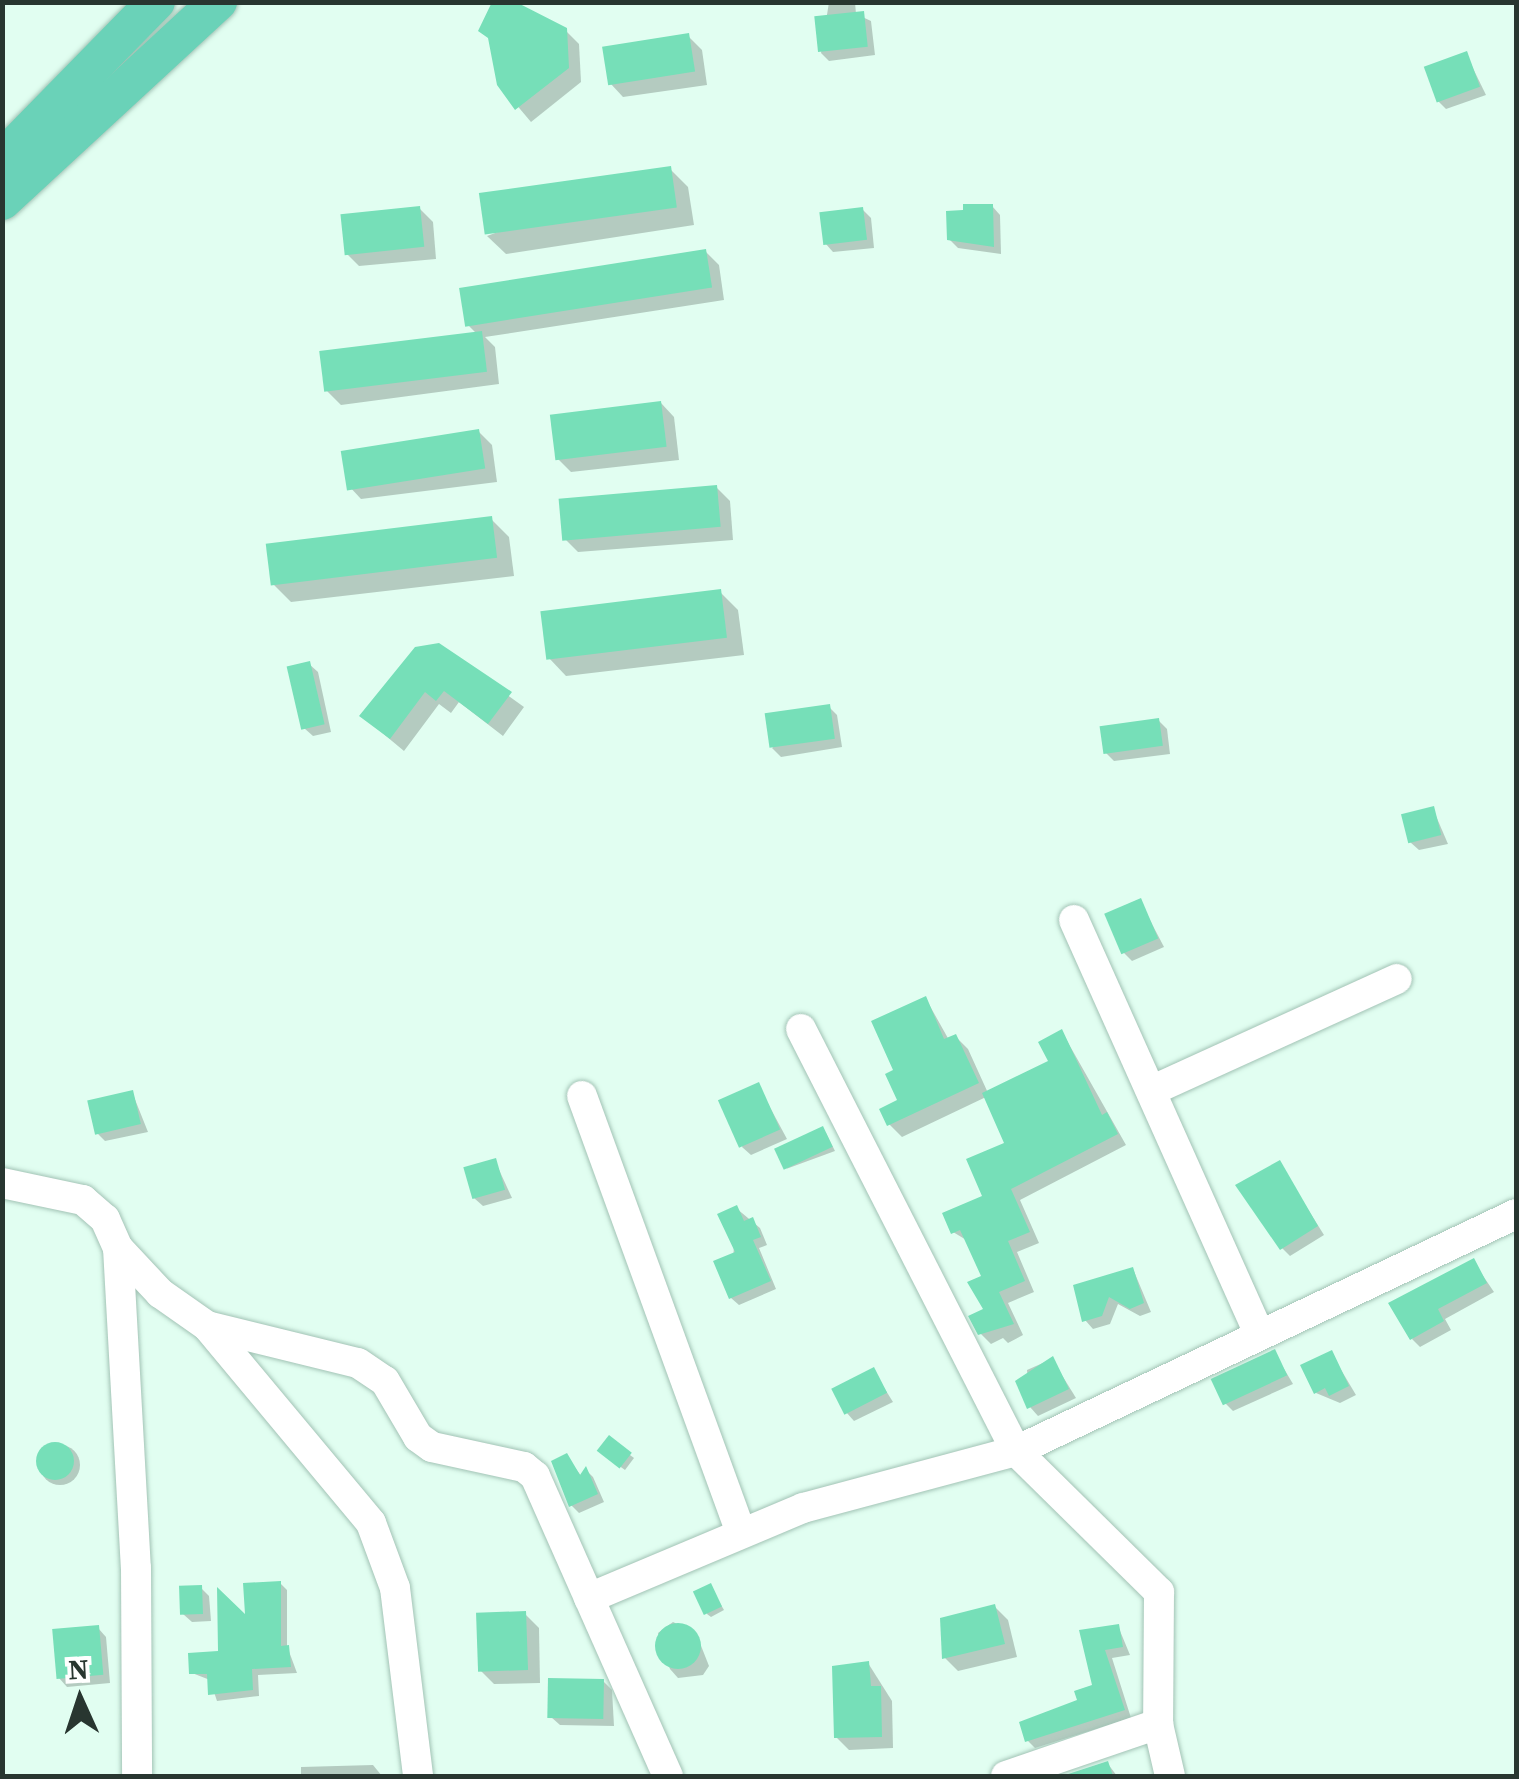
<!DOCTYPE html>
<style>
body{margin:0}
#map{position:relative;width:1519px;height:1779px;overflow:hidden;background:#e1fef1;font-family:"Source Serif 4",serif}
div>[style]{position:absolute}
.shadow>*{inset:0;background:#0003}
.round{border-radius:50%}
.building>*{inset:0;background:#76dfb8;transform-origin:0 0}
.roads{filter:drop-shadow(0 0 2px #a2c3b5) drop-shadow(0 0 2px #a2c3b5)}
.minor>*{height:30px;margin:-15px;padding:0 15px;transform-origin:15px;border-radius:15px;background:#fff}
.major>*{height:38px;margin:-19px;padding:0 19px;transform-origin:19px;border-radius:19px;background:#6ad2b8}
span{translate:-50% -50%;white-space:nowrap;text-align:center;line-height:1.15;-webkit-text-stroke:10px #fff;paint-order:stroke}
.frame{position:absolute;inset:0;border:5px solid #283630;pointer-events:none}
.north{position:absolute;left:30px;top:1649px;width:100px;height:100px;-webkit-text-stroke:8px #fff;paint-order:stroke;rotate:357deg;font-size:28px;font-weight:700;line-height:40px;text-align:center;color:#283630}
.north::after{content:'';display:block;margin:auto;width:35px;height:45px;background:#283630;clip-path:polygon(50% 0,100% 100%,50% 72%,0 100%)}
</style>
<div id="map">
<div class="shadow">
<div style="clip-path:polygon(829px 2px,855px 2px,856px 14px,871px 21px,875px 55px,829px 61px,821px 53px)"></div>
<div style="clip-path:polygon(565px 30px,579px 44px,581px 82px,531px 122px,499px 84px)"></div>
<div style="clip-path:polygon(688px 36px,702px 50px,707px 85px,623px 97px,610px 83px)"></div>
<div style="clip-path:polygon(1466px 54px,1486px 95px,1446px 109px,1438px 101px)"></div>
<div style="clip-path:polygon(670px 169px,688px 187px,694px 225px,506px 254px,487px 236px)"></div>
<div style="clip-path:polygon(992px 206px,1000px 215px,1001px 254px,958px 248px,949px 239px)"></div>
<div style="clip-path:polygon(420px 209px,433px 222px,436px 259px,359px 266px,345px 252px)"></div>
<div style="clip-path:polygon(862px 209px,871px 218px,874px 248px,833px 252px,825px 243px)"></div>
<div style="clip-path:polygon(705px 251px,719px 265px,724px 300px,485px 337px,495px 347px,499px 384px,341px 405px,327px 391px,477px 334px,467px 324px)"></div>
<div style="clip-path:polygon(661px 403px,674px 417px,679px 460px,571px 472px,557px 458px)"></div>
<div style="clip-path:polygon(479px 432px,492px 445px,497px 482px,361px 499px,348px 485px)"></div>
<div style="clip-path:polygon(716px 487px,730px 501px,733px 540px,578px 552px,565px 539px)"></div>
<div style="clip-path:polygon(491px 519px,509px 537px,514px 576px,291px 602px,273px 584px)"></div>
<div style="clip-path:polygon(720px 592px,738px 610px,744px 655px,566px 676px,548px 657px)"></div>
<div style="clip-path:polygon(439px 646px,524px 707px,503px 736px,459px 702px,451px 713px,439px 704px,404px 751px,362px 716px)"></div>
<div style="clip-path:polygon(309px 664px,318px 672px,331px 732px,313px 736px,304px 728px)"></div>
<div style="clip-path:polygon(829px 707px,837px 715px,842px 747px,781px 757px,772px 748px)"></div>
<div style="clip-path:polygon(1158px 720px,1167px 729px,1170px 754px,1114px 761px,1106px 753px)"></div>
<div style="clip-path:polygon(1433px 809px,1448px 844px,1419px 850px,1410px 842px)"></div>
<div style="clip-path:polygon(1140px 901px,1164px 947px,1132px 961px,1123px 952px)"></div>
<div style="clip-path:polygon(926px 999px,949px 1040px,956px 1037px,968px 1049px,988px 1093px,1052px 1062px,1062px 1032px,1126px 1145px,1020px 1200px,1039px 1243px,1017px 1252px,1034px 1292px,1008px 1303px,1023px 1335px,1008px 1343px,1003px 1338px,991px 1344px,980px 1333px,987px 1310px,984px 1278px,968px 1241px,953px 1232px,985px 1197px,1007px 1145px,986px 1097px,902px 1137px,889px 1124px,900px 1101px,897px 1071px)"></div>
<div style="clip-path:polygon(758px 1085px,787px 1139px,751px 1155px,742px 1147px)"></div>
<div style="clip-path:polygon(132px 1092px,148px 1132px,105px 1141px,97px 1133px)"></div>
<div style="clip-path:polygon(826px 1133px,835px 1151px,786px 1169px)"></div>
<div style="clip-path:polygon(495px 1161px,512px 1198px,483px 1206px,474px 1198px)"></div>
<div style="clip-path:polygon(1279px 1163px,1324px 1235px,1290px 1256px,1282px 1248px)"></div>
<div style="clip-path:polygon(736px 1208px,760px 1228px,767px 1245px,759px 1248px,776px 1289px,739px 1305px,731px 1298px)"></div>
<div style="clip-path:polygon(1473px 1261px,1494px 1292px,1445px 1319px,1451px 1330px,1420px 1347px,1412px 1339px)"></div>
<div style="clip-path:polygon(1133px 1269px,1151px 1312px,1140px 1316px,1118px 1304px,1110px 1324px,1093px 1329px,1085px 1320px)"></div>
<div style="clip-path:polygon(1274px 1352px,1293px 1384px,1233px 1411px,1225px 1403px)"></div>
<div style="clip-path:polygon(1331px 1353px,1356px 1395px,1340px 1403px,1316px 1393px)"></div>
<div style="clip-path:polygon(1052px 1359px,1076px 1398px,1038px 1416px,1030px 1407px,1027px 1370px)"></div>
<div style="clip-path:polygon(873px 1370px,893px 1402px,854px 1421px,846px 1412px)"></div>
<div class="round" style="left:40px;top:1445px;width:40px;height:40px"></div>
<div style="clip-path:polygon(604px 1455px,630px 1455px,634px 1458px,625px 1470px)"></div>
<div style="clip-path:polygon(566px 1456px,582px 1477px,586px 1470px,593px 1477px,604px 1502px,579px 1513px,571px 1505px)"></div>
<div style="clip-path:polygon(280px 1583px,287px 1590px,287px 1646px,297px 1673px,258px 1675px,259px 1696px,217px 1701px,210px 1680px,192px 1673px,221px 1654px)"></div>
<div style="clip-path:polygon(710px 1586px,724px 1610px,711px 1617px,707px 1614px)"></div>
<div style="clip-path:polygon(201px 1588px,209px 1596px,211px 1621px,192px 1622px,183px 1614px)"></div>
<div style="clip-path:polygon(995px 1607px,1008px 1620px,1017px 1657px,958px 1671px,945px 1658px)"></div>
<div style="clip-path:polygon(525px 1614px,539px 1628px,540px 1683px,494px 1684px,480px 1670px)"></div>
<div style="clip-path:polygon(673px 1622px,696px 1633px,709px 1666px,703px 1675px,678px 1678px,670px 1669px,658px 1633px)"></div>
<div style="clip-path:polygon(1118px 1626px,1130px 1655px,1112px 1658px,1131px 1718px,1035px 1748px,1027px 1740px,1095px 1687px,1082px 1632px)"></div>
<div style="clip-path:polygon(98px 1628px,106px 1637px,110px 1683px,67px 1687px,59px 1678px)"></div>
<div style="clip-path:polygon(868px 1663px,892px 1701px,893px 1748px,849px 1750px,836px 1737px)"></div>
<div style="clip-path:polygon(603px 1681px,612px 1690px,614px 1726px,560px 1725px,551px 1717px)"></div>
<div style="clip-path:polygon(1108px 1764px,1117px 1776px,1072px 1776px)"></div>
<div style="clip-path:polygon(373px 1765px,382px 1776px,301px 1776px,301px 1767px)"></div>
</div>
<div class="building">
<div style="clip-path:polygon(492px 2px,516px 2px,567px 28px,569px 68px,515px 110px,497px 85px,488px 38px,478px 31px)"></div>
<div style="left:864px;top:11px;width:36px;height:50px;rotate:84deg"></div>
<div style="left:689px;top:33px;width:39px;height:88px;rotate:81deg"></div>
<div style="left:1467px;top:51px;width:38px;height:46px;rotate:70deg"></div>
<div style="left:671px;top:166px;width:42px;height:194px;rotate:82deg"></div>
<div style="clip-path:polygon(963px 204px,993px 204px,994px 247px,947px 240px,946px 211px,963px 210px)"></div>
<div style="left:420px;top:206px;width:41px;height:80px;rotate:84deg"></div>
<div style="left:863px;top:207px;width:33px;height:44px;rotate:83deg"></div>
<div style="left:706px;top:249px;width:39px;height:250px;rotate:81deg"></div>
<div style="left:482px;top:331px;width:41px;height:164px;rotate:83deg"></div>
<div style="left:661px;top:401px;width:46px;height:112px;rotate:83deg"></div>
<div style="left:479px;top:429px;width:40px;height:140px;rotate:81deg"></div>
<div style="left:717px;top:485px;width:42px;height:159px;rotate:85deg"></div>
<div style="left:492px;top:516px;width:42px;height:228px;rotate:83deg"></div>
<div style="left:721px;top:589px;width:49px;height:182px;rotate:83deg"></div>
<div style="clip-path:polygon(439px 643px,512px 692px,488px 724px,444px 691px,436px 701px,425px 692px,390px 739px,359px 716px,415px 647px)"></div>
<div style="left:310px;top:661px;width:65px;height:24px;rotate:77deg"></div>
<div style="left:830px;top:704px;width:35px;height:66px;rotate:82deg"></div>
<div style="left:1159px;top:718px;width:28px;height:60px;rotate:82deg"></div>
<div style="left:1434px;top:806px;width:30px;height:34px;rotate:76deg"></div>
<div style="left:1141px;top:898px;width:44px;height:40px;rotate:67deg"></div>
<div style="clip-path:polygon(926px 996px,944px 1039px,956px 1034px,979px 1083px,887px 1126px,879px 1109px,897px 1100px,885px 1074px,893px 1070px,871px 1021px)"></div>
<div style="clip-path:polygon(1062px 1029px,1102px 1115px,1107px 1112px,1118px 1134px,1011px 1189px,1030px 1232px,1008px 1241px,1025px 1281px,999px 1292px,1014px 1324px,978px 1335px,968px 1316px,983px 1309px,967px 1282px,981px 1276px,960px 1230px,951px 1234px,942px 1213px,982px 1196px,966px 1159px,1004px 1143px,982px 1093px,1048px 1061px,1038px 1042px)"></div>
<div style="left:759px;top:1082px;width:52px;height:45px;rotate:66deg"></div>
<div style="left:133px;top:1090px;width:35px;height:47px;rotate:77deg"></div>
<div style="left:823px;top:1126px;width:23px;height:54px;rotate:65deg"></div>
<div style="left:496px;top:1158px;width:33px;height:34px;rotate:74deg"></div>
<div style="clip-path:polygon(1280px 1160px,1318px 1226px,1280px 1250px,1235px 1185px)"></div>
<div style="clip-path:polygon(737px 1205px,744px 1221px,753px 1217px,761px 1237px,753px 1240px,771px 1281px,729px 1299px,713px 1261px,735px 1252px,717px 1214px)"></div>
<div style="clip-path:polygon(1474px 1258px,1487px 1283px,1438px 1309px,1444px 1321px,1410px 1340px,1388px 1303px)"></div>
<div style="clip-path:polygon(1133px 1267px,1144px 1303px,1130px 1309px,1109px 1297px,1102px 1316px,1082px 1322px,1073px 1285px)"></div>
<div style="left:1275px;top:1349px;width:29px;height:71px;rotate:65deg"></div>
<div style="clip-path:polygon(1332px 1350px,1349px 1386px,1329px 1396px,1325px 1388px,1314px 1394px,1300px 1365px)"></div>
<div style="clip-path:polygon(1053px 1356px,1069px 1389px,1027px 1409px,1015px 1381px)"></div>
<div style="left:874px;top:1367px;width:29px;height:48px;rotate:63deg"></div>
<div style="left:609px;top:1435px;width:29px;height:20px;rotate:38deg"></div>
<div class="round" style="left:36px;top:1442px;width:38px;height:38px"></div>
<div style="clip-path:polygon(567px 1453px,580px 1475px,586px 1466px,598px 1494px,569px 1507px,551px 1461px)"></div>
<div style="clip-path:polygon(281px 1581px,281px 1646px,289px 1645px,291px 1667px,252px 1669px,253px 1690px,208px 1695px,207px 1674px,189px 1674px,188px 1653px,218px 1651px,217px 1587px,245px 1614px,243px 1583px)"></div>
<div style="left:711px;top:1583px;width:26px;height:20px;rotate:65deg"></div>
<div style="left:202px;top:1585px;width:29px;height:23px;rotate:88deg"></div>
<div style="clip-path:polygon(995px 1604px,1005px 1644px,942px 1659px,940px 1618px)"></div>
<div style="left:526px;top:1611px;width:59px;height:50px;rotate:88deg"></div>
<div class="round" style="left:655px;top:1623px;width:46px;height:46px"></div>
<div style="clip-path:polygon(1119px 1624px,1123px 1647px,1105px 1650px,1125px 1710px,1025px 1742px,1019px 1722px,1077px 1700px,1074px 1691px,1092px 1685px,1079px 1630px)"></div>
<div style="left:99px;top:1625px;width:50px;height:47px;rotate:85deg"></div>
<div style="clip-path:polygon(869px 1661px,871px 1686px,881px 1686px,882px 1737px,834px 1738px,832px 1666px)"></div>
<div style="left:548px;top:1678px;width:56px;height:40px;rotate:1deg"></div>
<div style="clip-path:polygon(1108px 1761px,1113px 1776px,1062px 1776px)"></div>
</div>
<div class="roads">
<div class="minor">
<div style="left:1074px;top:920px;width:453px;rotate:65.9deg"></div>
<div style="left:801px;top:1029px;width:474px;rotate:63deg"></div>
<div style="left:1016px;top:1451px;width:201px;rotate:44.6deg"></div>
<div style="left:1159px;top:1592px;width:132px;rotate:90.4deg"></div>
<div style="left:1158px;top:1724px;width:53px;rotate:77deg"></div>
<div style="left:1151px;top:1091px;width:270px;rotate:-24.5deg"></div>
<div style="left:582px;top:1096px;width:463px;rotate:70deg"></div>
<div style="left:2px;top:1183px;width:83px;rotate:11.9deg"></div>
<div style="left:83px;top:1200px;width:29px;rotate:41deg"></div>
<div style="left:105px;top:1219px;width:32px;rotate:66deg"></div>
<div style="left:118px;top:1248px;width:321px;rotate:86.8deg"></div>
<div style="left:136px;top:1568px;width:208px;rotate:89.7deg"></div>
<div style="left:118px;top:1248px;width:62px;rotate:47deg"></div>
<div style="left:160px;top:1293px;width:57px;rotate:35.1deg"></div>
<div style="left:207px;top:1326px;width:256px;rotate:50.2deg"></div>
<div style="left:371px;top:1523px;width:69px;rotate:69.7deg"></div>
<div style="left:395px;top:1588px;width:189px;rotate:83deg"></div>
<div style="left:207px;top:1326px;width:155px;rotate:13.8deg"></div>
<div style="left:358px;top:1363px;width:32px;rotate:34deg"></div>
<div style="left:385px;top:1381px;width:65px;rotate:59.5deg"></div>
<div style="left:418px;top:1437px;width:17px;rotate:36deg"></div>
<div style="left:432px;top:1447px;width:94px;rotate:12.3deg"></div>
<div style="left:524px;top:1467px;width:14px;rotate:39deg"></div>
<div style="left:535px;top:1476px;width:328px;rotate:66.1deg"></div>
<div style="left:589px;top:1598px;width:232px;rotate:-22.8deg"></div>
<div style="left:803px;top:1508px;width:220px;rotate:-15deg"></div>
<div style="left:1016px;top:1451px;width:553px;rotate:-25.36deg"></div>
<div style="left:1006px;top:1776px;width:161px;rotate:-18.9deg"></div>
</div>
<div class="major">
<div style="left:2px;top:159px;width:220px;rotate:-45.6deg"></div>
<div style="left:2px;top:201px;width:294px;rotate:-42.7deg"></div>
</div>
</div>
<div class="frame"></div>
<div class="north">N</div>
</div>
